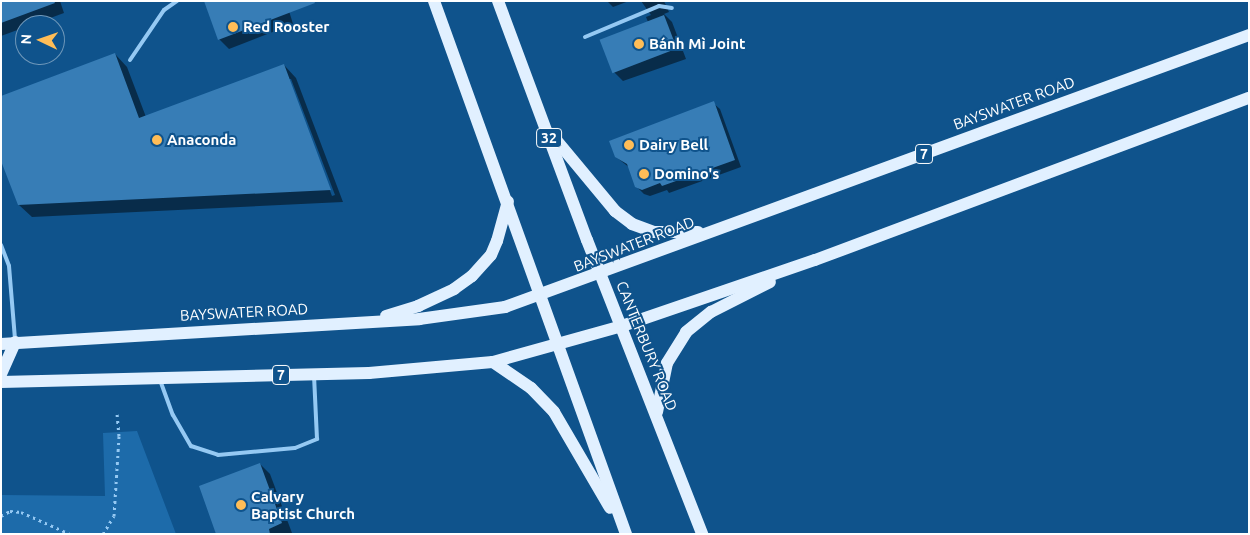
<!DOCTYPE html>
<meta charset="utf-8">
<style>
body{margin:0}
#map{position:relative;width:1250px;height:535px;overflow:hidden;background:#0f538c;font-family:Ubuntu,sans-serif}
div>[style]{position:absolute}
.green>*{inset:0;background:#1d6baa}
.shadow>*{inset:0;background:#0007}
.building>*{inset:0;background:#377db6;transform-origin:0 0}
.path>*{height:3px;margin-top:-1.5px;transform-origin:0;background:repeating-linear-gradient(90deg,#95c9f3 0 2.5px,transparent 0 6.5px)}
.lane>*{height:4px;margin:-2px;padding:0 2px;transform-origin:2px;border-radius:2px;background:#95c9f3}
.primary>*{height:12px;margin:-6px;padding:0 6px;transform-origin:6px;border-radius:6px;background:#e1f0ff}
.dots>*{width:14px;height:14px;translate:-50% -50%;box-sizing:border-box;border:2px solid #0f538c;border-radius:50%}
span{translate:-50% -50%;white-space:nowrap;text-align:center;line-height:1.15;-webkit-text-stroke:4px #0f538c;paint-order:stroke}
.shield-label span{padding:1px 4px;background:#0f538c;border:1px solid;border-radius:4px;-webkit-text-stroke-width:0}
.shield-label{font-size:14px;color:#fff;font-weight:700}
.poi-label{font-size:15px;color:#fff;font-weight:700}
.left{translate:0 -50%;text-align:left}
.street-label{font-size:15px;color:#fff}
.frame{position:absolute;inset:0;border:2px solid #fff;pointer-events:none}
.north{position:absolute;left:15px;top:15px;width:50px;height:50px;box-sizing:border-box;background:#0f538c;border:1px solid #6f98ba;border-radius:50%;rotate:273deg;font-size:14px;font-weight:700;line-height:20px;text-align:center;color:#fff}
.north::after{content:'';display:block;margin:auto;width:18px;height:22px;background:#ffbd57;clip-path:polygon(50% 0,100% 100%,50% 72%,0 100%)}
</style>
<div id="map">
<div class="green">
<div style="clip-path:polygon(137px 431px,176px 534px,1px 534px,1px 495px,105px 496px,103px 433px)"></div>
</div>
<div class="shadow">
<div style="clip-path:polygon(1px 1px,60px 1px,64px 13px,1px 36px)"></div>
<div style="clip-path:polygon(286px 1px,293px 24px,229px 49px,219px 39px)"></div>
<div style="clip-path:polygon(607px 1px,629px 1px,613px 7px)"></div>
<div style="clip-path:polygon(641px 1px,664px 1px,669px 12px,664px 14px,672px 22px,686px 59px,623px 81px,613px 71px,648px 22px,646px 17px,651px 15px)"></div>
<div style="clip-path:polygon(evenodd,115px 54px,127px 67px,146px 117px,284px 65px,296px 78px,343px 202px,32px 217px,19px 205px,115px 54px,288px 79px,291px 79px,335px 195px,332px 196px,288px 79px)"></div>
<div style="clip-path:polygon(713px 103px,720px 109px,741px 167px,669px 193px,667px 190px,650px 196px,644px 194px,637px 187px,630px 168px,616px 157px)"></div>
<div style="clip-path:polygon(260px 464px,270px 474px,292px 533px,218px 534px)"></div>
</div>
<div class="building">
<div style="clip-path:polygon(1px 1px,54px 1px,55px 3px,1px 23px)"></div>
<div style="clip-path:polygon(204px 1px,314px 1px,315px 3px,218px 40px)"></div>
<div style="left:664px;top:15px;width:36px;height:69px;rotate:69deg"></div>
<div style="clip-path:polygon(115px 53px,139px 118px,284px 64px,331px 190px,18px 205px,1px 161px,1px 96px)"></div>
<div style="clip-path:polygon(714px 101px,735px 160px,662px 186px,660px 183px,642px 190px,635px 187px,627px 164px,615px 157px,609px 141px)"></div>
<div style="clip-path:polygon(260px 463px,282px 523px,269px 529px,270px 534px,216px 534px,199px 486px)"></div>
</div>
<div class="path">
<div style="left:1px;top:516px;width:10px;rotate:-29deg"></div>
<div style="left:10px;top:511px;width:11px;rotate:5deg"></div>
<div style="left:21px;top:512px;width:54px;rotate:24.2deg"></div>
<div style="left:103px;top:534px;width:21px;rotate:-59deg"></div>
<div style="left:114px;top:516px;width:80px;rotate:-86.4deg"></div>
<div style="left:119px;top:436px;width:22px;rotate:-95deg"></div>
</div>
<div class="lane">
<div style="left:585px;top:37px;width:80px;rotate:-22.7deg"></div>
<div style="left:659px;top:6px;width:13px;rotate:9deg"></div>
<div style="left:130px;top:60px;width:60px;rotate:-55.8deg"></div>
<div style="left:164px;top:10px;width:16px;rotate:-35deg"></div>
<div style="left:1px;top:245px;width:22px;rotate:69deg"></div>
<div style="left:9px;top:266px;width:73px;rotate:85.3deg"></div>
<div style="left:160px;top:380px;width:37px;rotate:70deg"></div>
<div style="left:173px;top:415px;width:36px;rotate:60deg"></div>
<div style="left:191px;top:446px;width:28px;rotate:18deg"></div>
<div style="left:218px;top:455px;width:77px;rotate:-5.2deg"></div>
<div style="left:295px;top:448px;width:24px;rotate:-22deg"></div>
<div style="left:317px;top:439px;width:63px;rotate:-92.7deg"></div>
</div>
<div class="primary">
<div style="left:434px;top:1px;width:567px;rotate:70.19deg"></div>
<div style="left:498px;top:1px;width:255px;rotate:69.6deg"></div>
<div style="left:587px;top:240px;width:316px;rotate:68.6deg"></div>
<div style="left:552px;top:135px;width:99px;rotate:50.3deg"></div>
<div style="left:615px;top:211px;width:21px;rotate:37deg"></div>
<div style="left:632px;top:224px;width:23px;rotate:20deg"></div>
<div style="left:654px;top:232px;width:44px"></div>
<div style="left:386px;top:316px;width:34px;rotate:-17deg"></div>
<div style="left:418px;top:306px;width:40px;rotate:-25deg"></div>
<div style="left:454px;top:289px;width:22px;rotate:-36deg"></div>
<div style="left:472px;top:276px;width:28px;rotate:-48deg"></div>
<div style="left:491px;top:255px;width:15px;rotate:-67deg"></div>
<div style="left:497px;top:241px;width:41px;rotate:-74.6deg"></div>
<div style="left:1px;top:344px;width:419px;rotate:-3.4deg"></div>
<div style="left:419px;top:319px;width:87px;rotate:-7.9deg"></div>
<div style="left:505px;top:307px;width:792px;rotate:-20.08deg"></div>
<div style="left:493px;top:362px;width:46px;rotate:34.4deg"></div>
<div style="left:531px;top:388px;width:33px;rotate:46deg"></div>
<div style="left:554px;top:412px;width:111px;rotate:59.7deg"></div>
<div style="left:1px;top:374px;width:35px;rotate:-66deg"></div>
<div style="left:1px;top:382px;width:368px;rotate:-1.4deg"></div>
<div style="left:369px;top:373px;width:124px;rotate:-5.1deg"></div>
<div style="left:493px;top:362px;width:134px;rotate:-15.6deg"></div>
<div style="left:622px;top:326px;width:204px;rotate:-18.9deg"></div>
<div style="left:815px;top:260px;width:463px;rotate:-20.5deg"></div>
<div style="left:657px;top:412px;width:50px;rotate:-78.5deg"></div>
<div style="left:667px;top:363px;width:36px;rotate:-58deg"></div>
<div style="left:686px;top:332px;width:32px;rotate:-39deg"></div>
<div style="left:711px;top:312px;width:66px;rotate:-27deg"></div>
</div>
<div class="dots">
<div style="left:233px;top:27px;background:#ffbd57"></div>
<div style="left:639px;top:44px;background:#ffbd57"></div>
<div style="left:157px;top:140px;background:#ffbd57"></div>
<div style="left:629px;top:145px;background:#ffbd57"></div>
<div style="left:644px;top:174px;background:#ffbd57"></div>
<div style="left:241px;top:505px;background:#ffbd57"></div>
</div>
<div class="shield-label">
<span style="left:549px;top:138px">32</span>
<span style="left:924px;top:154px">7</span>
<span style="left:281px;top:375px">7</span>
</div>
<div class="poi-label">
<span class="left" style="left:243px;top:27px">Red Rooster</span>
<span class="left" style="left:649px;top:44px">Bánh Mì Joint</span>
<span class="left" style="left:167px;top:140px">Anaconda</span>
<span class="left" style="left:639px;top:145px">Dairy Bell</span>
<span class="left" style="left:654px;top:174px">Domino's</span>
<span class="left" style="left:251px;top:505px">Calvary<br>Baptist Church</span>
</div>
<div class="street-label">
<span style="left:1014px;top:103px;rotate:-20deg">BAYSWATER ROAD</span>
<span style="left:634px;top:244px;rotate:-21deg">BAYSWATER ROAD</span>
<span style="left:244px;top:312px;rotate:-3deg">BAYSWATER ROAD</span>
<span style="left:647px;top:346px;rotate:68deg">CANTERBURY ROAD</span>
</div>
<div class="frame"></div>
<div class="north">N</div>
</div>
